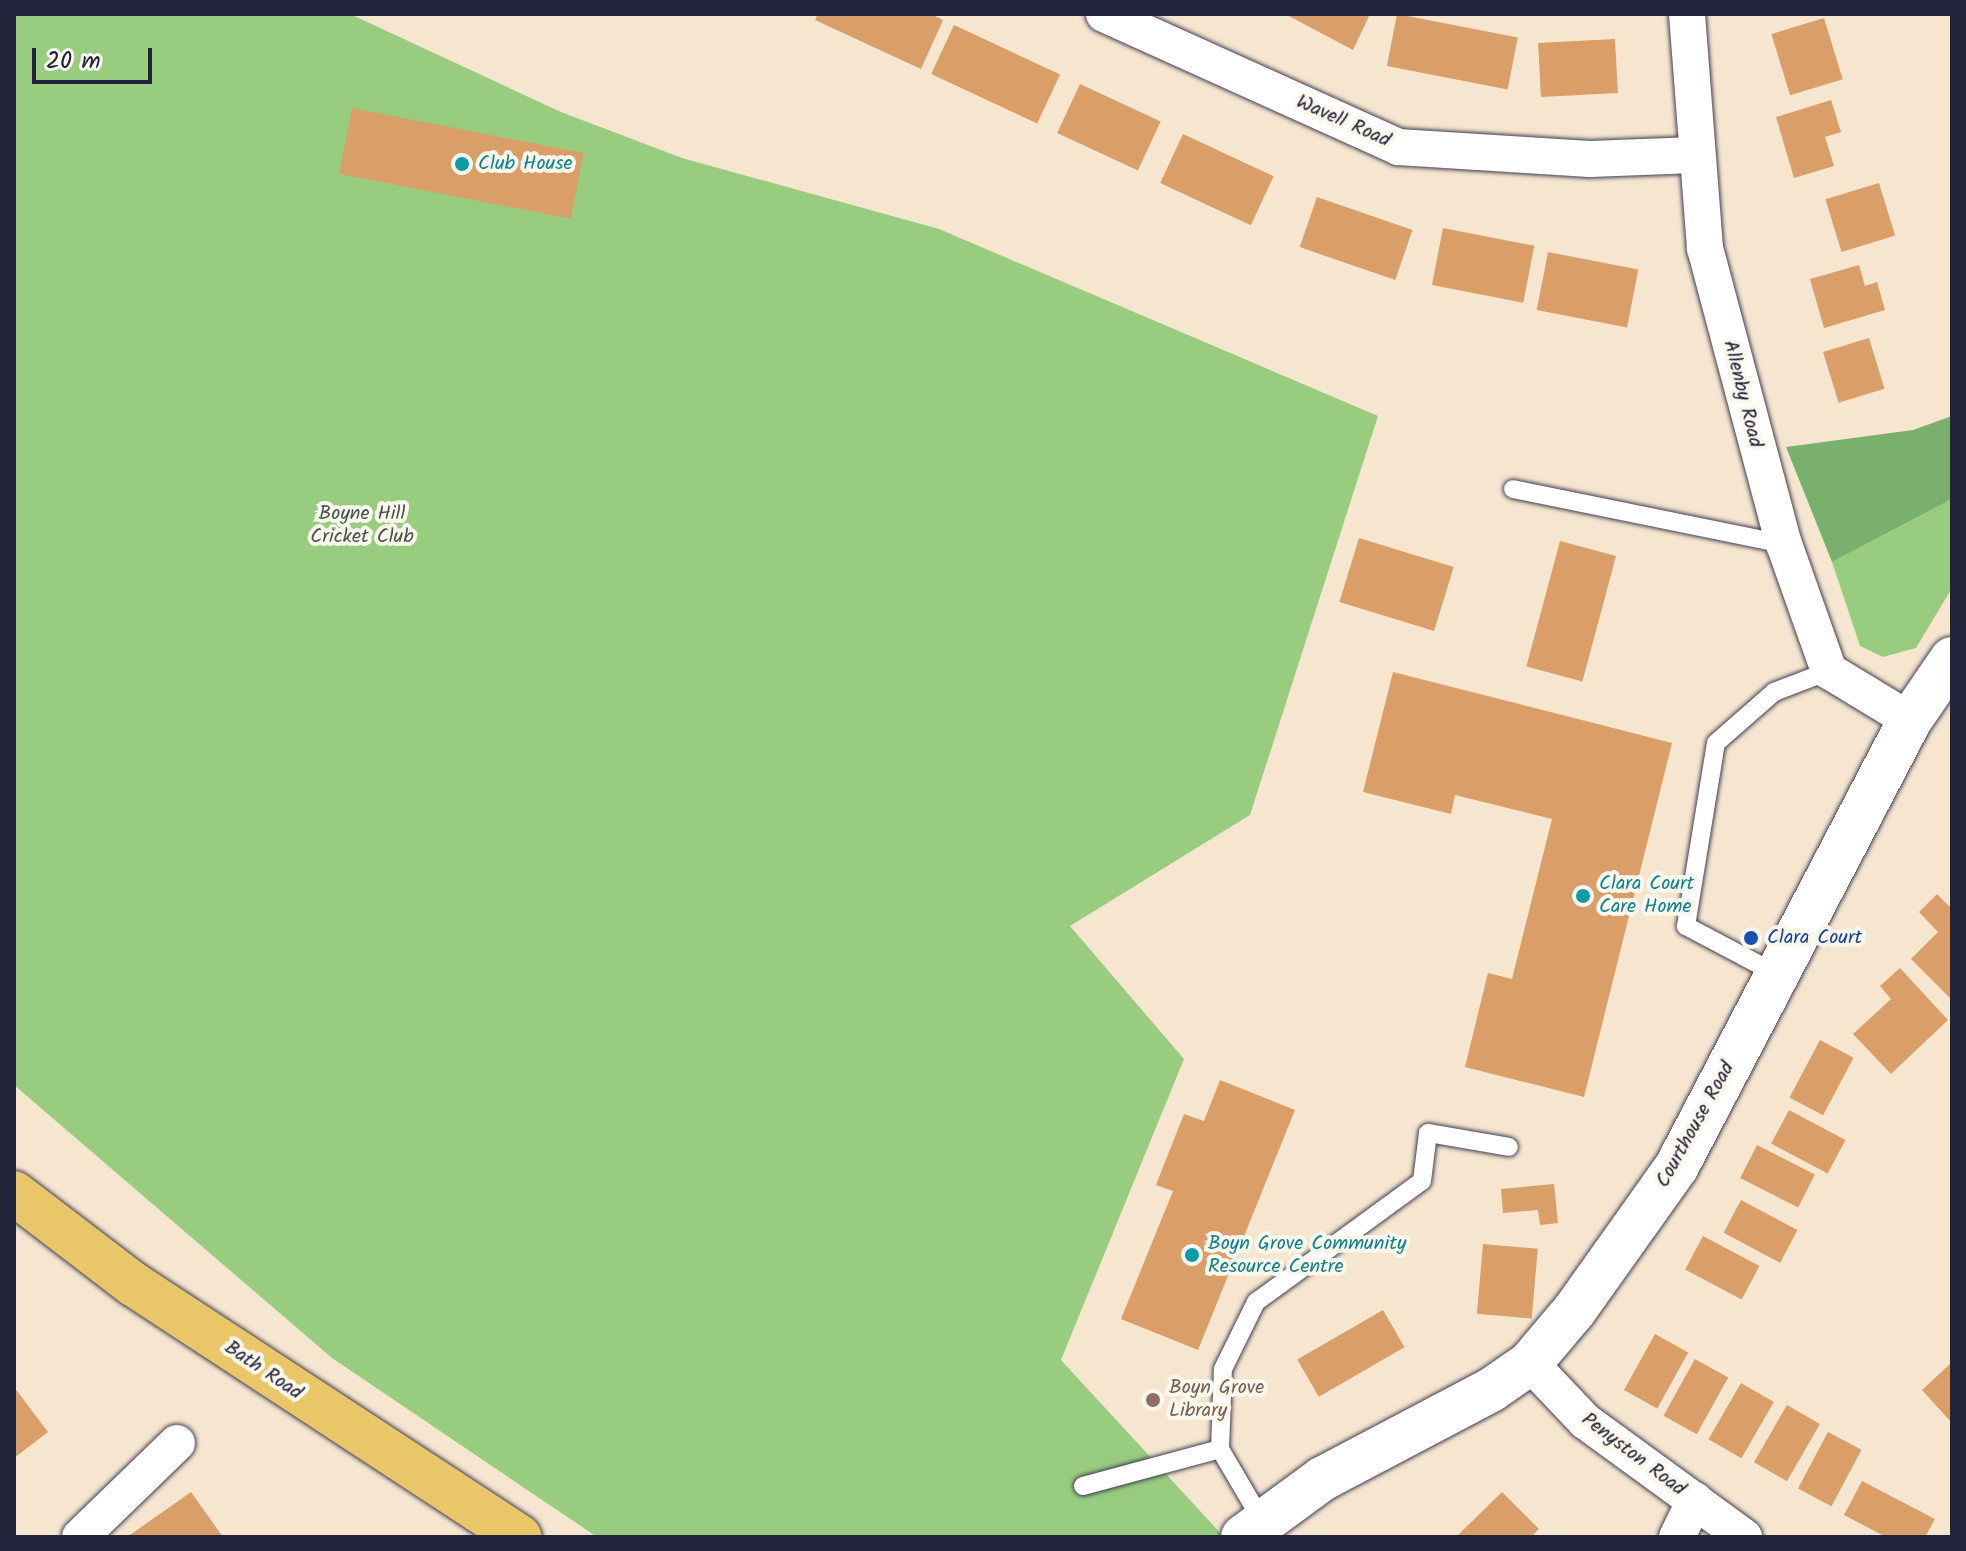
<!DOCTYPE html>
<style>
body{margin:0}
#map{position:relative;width:1966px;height:1551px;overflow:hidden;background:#f6e6d0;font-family:Kalam,sans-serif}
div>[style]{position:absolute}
.green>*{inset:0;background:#98cd7f}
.forest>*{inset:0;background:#7ab06e}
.building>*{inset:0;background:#da9e68;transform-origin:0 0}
.roads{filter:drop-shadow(0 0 2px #423f51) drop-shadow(0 0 2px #423f51)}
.service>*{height:18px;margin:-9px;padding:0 9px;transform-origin:9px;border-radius:9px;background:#fff}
.minor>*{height:36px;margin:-18px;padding:0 18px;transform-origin:18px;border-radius:18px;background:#fff}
.tertiary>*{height:44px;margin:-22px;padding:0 22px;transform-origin:22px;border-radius:22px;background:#fff}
.primary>*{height:44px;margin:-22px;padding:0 22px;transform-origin:22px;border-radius:22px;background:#e9c769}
.dots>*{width:22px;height:22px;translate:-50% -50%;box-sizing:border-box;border:4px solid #fbf7ec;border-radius:50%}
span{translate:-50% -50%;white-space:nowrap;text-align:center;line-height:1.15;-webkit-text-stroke:8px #fbf7ec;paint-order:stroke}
.street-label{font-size:20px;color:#22223b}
.culture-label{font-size:20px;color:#0d838f}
.left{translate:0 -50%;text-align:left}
.park-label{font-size:20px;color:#45554f}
.transit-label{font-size:20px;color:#164399}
.education-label{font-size:20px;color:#785e54}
.frame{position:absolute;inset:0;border:16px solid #22223b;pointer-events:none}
.scale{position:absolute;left:32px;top:48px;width:120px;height:36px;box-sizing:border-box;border:4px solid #22223b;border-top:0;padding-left:10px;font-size:24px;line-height:28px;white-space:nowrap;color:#22223b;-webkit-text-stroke:6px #fbf7ec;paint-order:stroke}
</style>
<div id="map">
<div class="green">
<div style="clip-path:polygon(14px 14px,350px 14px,561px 112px,682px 158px,939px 229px,1378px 416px,1250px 815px,1070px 926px,1184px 1059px,1061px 1360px,1224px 1537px,597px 1537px,332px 1358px,14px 1085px)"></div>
<div style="clip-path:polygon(1952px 499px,1952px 588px,1916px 648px,1883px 657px,1860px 646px,1832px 562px)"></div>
</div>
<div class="forest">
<div style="clip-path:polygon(1952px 416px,1952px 499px,1832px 562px,1786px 447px,1913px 430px)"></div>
</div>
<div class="building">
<div style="clip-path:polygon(818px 14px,931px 14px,943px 20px,921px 69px,815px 20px)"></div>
<div style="clip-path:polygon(1285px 14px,1370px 14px,1353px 50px)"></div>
<div style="left:1397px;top:14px;width:123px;height:53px;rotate:11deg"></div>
<div style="left:1824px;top:18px;width:64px;height:55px;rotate:73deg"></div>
<div style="left:954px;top:25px;width:117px;height:54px;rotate:25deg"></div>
<div style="left:1615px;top:39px;width:54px;height:77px;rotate:87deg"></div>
<div style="left:1080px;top:84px;width:89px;height:54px;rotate:25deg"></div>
<div style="clip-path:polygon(1831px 100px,1841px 132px,1825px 137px,1834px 166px,1794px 178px,1776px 117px)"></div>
<div style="left:352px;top:108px;width:236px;height:67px;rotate:11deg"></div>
<div style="left:1183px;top:134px;width:100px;height:54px;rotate:25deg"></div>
<div style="left:1879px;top:183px;width:55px;height:56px;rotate:73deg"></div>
<div style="left:1317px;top:197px;width:101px;height:53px;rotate:19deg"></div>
<div style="left:1443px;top:228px;width:93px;height:58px;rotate:11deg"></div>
<div style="left:1548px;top:252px;width:92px;height:59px;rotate:11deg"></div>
<div style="clip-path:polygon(1859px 265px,1865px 286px,1877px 282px,1885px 310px,1824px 328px,1810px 279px)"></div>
<div style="left:1869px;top:338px;width:53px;height:48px;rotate:73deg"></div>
<div style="left:1359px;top:538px;width:99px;height:67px;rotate:17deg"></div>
<div style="left:1560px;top:541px;width:58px;height:130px;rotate:15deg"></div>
<div style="clip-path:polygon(1393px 672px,1672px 743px,1584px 1097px,1465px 1067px,1488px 973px,1512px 979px,1552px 819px,1455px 795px,1451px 814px,1363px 792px)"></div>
<div style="clip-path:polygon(1937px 894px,1952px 909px,1952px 1000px,1911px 959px,1938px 932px,1919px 912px)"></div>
<div style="clip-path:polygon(1900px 968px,1948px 1020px,1891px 1074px,1853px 1034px,1891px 999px,1880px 986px)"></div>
<div style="left:1820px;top:1040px;width:38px;height:65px;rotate:28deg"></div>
<div style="clip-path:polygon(1220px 1080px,1295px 1110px,1198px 1350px,1121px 1319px,1173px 1191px,1156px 1185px,1184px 1114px,1204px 1121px)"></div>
<div style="left:1789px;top:1110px;width:64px;height:38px;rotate:28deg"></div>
<div style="left:1757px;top:1145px;width:65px;height:37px;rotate:27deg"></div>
<div style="clip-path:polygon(1554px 1184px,1558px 1223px,1540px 1225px,1538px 1210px,1503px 1213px,1501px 1189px)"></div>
<div style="left:1741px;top:1200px;width:64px;height:37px;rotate:28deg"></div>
<div style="left:1703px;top:1236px;width:64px;height:38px;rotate:28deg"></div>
<div style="left:1483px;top:1244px;width:55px;height:70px;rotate:5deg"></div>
<div style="left:1383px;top:1310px;width:43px;height:99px;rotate:60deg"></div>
<div style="left:1655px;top:1334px;width:38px;height:64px;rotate:29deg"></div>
<div style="left:1695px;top:1359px;width:38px;height:65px;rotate:29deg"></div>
<div style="clip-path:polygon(1950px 1364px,1952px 1367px,1952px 1423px,1922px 1390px)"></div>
<div style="left:1741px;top:1383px;width:38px;height:65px;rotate:30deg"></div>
<div style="clip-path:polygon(14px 1387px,48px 1432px,14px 1458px)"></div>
<div style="left:1787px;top:1405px;width:38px;height:66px;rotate:30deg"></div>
<div style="left:1828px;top:1432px;width:38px;height:64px;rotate:28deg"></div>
<div style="clip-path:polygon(1862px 1481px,1935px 1519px,1925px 1537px,1886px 1537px,1844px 1515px)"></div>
<div style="clip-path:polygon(191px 1492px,223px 1537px,127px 1537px)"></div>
<div style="clip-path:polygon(1502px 1492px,1539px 1529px,1531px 1537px,1456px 1537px)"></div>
</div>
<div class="roads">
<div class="service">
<div style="left:1513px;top:489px;width:277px;rotate:11.5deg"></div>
<div style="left:1777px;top:974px;width:103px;rotate:-152.2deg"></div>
<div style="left:1686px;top:926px;width:185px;rotate:-80.7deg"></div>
<div style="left:1716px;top:743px;width:77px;rotate:-41.3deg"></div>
<div style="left:1774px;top:692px;width:59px;rotate:-20.9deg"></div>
<div style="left:1083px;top:1486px;width:142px;rotate:-15.1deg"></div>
<div style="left:1261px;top:1519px;width:81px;rotate:-120.4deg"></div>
<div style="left:1220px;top:1449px;width:80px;rotate:-87.9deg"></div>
<div style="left:1223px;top:1369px;width:75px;rotate:-63.8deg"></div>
<div style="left:1256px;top:1302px;width:205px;rotate:-36.1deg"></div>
<div style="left:1422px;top:1181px;width:48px;rotate:-82.9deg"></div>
<div style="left:1428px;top:1133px;width:82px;rotate:9.8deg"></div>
</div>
<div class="minor">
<div style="left:1104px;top:14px;width:323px;rotate:24.3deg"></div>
<div style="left:1398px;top:147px;width:192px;rotate:3.6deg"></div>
<div style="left:1590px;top:159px;width:105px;rotate:-2.2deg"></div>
<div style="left:1687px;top:14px;width:235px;rotate:85.6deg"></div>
<div style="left:1705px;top:248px;width:306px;rotate:75.1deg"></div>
<div style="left:1784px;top:544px;width:135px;rotate:70.5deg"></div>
<div style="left:1829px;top:671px;width:95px;rotate:31.2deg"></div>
<div style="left:1530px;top:1363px;width:80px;rotate:46.5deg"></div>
<div style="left:1585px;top:1421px;width:197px;rotate:36.1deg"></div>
<div style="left:80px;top:1537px;width:135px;rotate:-44.1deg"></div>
<div style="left:1677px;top:1537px;width:41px;rotate:-64.1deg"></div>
</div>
<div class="tertiary">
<div style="left:1243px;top:1537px;width:98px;rotate:-36.3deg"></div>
<div style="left:1322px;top:1479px;width:191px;rotate:-27.8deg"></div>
<div style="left:1491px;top:1390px;width:47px;rotate:-34.7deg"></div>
<div style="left:1530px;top:1363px;width:68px;rotate:-49.8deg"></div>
<div style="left:1574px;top:1311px;width:178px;rotate:-54.6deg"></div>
<div style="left:1677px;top:1166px;width:503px;rotate:-62.42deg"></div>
<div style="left:1910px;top:720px;width:74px;rotate:-55.5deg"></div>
</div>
<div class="primary">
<div style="left:14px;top:1193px;width:150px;rotate:37.4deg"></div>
<div style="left:133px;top:1284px;width:462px;rotate:33.2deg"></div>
</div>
</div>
<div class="dots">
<div style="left:462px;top:164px;background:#0f9aa8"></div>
<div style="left:1583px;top:896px;background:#0f9aa8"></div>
<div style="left:1751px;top:938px;background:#1a4fb4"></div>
<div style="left:1192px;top:1255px;background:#0f9aa8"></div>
<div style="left:1153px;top:1400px;background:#8d6e63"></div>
</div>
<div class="street-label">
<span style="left:1343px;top:122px;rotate:24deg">Wavell Road</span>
<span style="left:1742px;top:394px;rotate:76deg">Allenby Road</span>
<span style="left:1696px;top:1125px;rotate:-61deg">Courthouse Road</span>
<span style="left:263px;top:1371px;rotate:34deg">Bath Road</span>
<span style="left:1633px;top:1455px;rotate:37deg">Penyston Road</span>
</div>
<div class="culture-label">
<span class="left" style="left:478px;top:164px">Club House</span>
<span class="left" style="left:1599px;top:896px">Clara Court<br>Care Home</span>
<span class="left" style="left:1208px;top:1256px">Boyn Grove Community<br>Resource Centre</span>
</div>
<div class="park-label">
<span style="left:362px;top:526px">Boyne Hill<br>Cricket Club</span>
</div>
<div class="transit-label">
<span class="left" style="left:1767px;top:938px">Clara Court</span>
</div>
<div class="education-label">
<span class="left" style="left:1169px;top:1400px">Boyn Grove<br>Library</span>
</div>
<div class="frame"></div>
<div class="scale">20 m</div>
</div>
